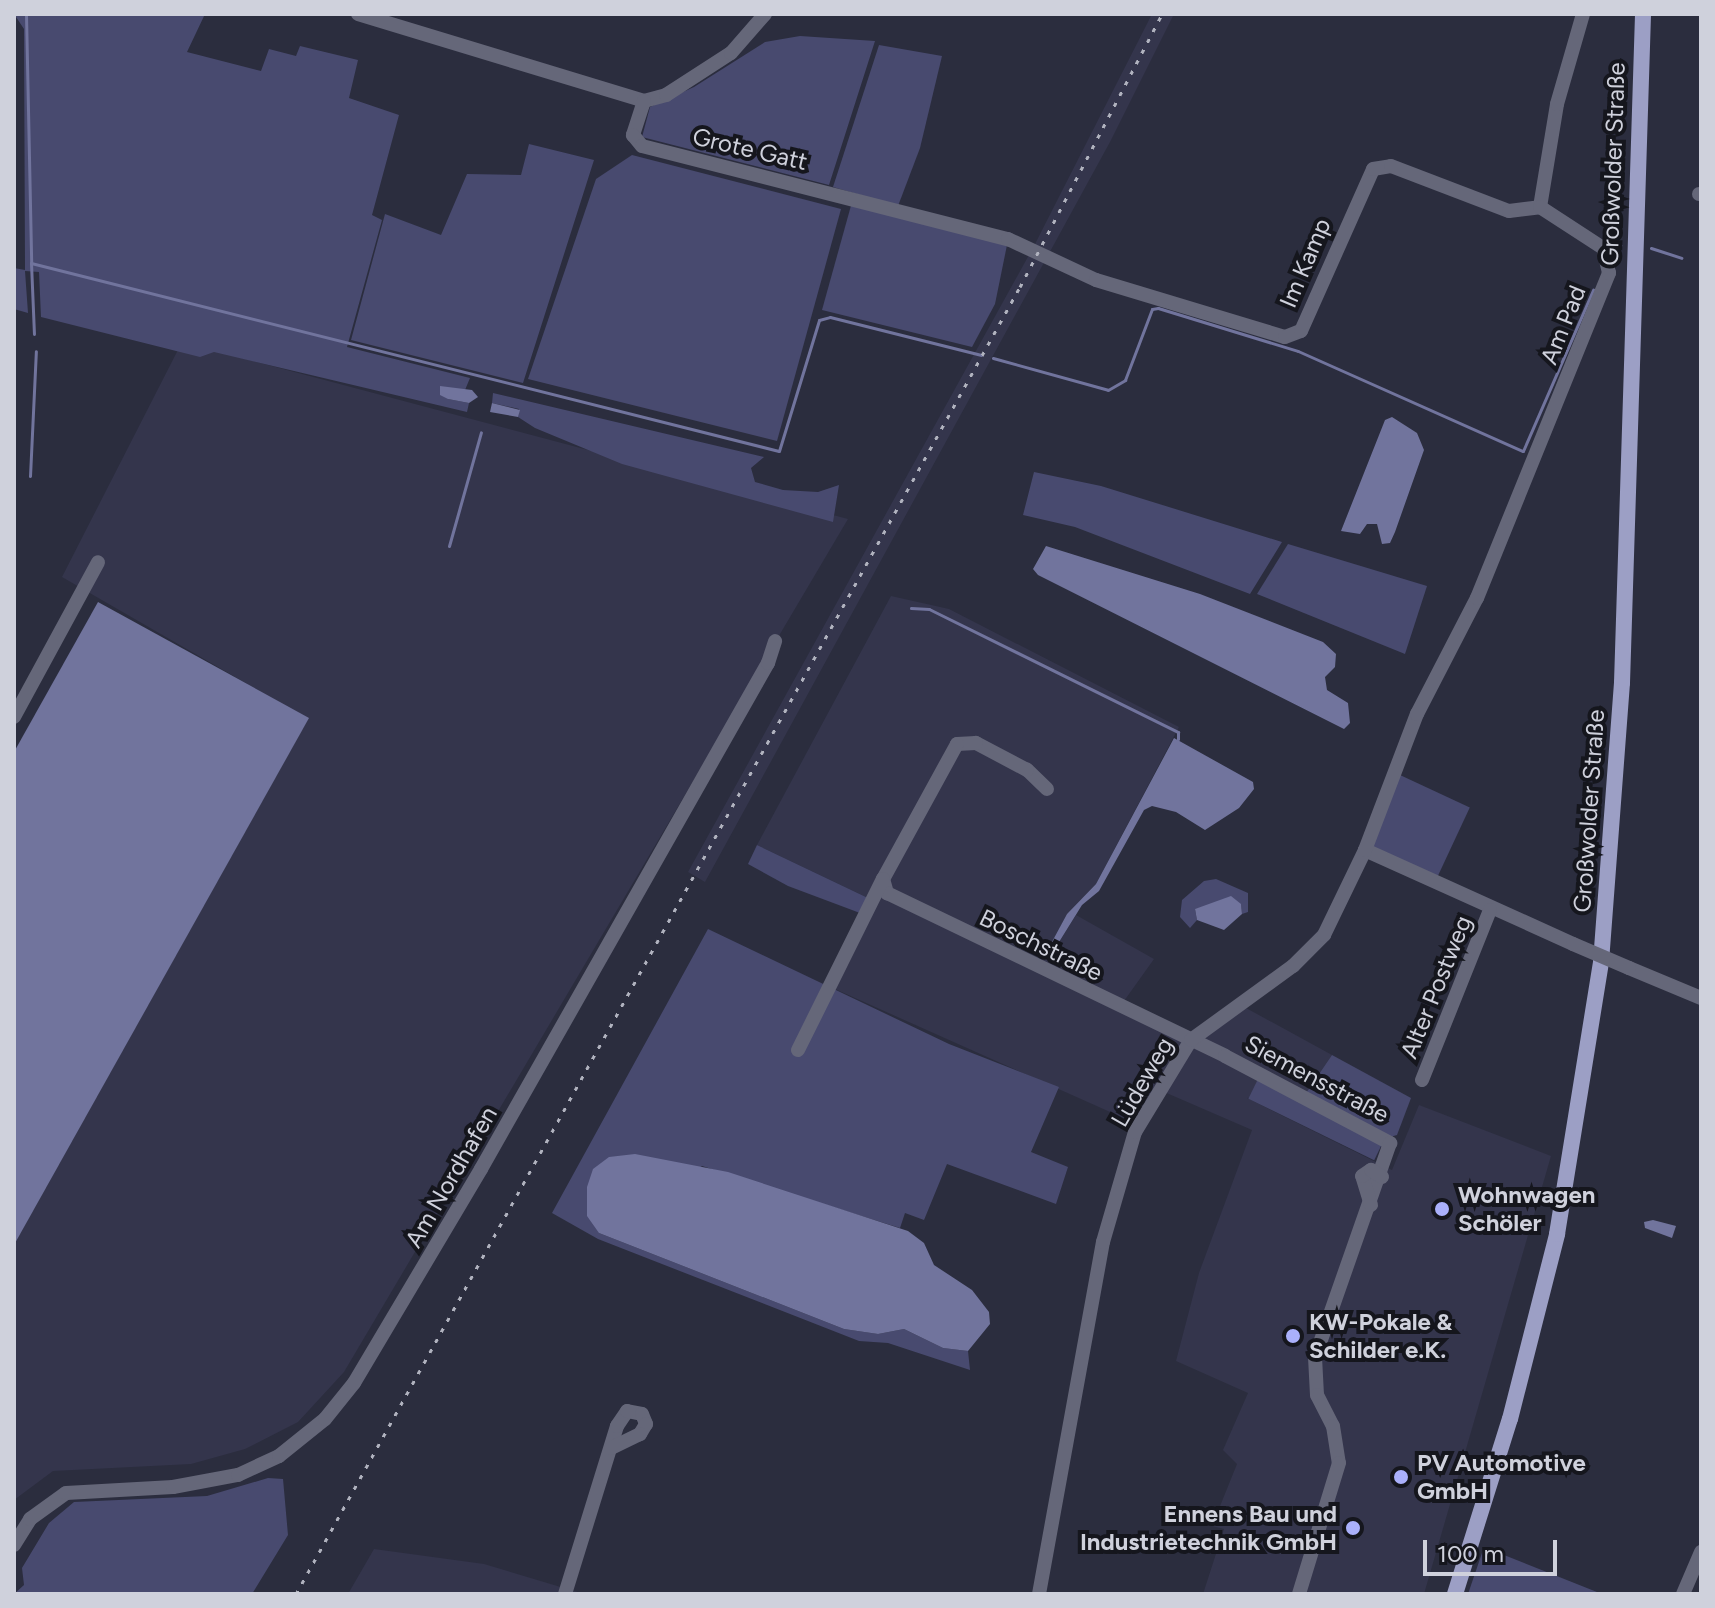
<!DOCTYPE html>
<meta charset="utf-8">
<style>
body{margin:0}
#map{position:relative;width:1715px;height:1608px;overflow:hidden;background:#2b2d3e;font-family:Figtree,sans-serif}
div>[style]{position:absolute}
.built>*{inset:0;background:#34354c}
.green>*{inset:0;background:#484a6f;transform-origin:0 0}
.water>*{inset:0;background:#71749d}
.stream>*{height:3px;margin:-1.5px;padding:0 1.5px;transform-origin:1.5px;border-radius:1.5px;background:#71749d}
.minor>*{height:14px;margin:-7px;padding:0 7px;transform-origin:7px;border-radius:7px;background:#656779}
.major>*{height:16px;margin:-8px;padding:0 8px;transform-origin:8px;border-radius:8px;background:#9c9fc5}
.rail>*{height:3px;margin-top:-1.5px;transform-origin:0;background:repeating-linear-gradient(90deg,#b1b3bf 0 4px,transparent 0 12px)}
.minor-bridge>*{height:14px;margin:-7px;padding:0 7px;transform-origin:7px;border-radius:7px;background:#656779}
.dots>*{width:22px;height:22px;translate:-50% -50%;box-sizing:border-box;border:4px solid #15161d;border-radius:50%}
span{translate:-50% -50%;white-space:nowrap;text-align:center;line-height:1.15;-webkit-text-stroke:8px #15161d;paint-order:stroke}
.street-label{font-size:24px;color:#cfd1dc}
.poi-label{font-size:24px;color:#cfd1dc;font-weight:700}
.left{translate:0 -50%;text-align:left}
.right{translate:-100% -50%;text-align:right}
.frame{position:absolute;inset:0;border:16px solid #cfd1dc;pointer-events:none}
.scale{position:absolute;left:1423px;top:1540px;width:134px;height:36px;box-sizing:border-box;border:4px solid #cfd1dc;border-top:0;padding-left:10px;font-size:24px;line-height:28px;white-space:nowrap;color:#cfd1dc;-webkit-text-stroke:6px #15161d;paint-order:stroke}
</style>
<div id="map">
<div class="built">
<div style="clip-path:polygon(1152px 14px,1174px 14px,1110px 142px,705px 882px,688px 872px,1035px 244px)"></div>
<div style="clip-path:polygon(182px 342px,848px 519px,344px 1372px,298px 1422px,245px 1449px,191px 1464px,53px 1471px,14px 1500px,14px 1245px,308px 719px,62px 577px)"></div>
<div style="clip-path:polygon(891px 596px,949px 609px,1179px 727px,1096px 884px,1067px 914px,1047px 953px,1051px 955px,1076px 915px,1154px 959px,1124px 1001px,1200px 1039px,1246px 1008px,1332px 1055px,1306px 1093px,1247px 1098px,1392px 1170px,1419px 1105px,1551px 1156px,1424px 1594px,1203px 1594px,1224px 1529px,1212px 1526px,1237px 1464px,1223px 1450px,1248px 1393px,1176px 1361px,1199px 1273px,1252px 1130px,1155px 1088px,1137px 1124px,826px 985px,868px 898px,757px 845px)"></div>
<div style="clip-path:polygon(374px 1549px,484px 1564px,584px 1594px,348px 1594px)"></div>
</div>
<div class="green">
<div style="clip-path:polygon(14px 14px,205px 14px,187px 52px,261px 71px,269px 49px,296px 56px,300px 46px,358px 60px,349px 98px,399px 115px,372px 215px,382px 220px,347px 347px,470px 378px,465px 390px,455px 389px,448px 399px,469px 403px,467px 412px,214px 352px,200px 357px,41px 317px,39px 272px,25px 271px,28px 313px,14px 309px,14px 268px,25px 270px,24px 29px)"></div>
<div style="clip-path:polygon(800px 36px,875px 41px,829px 185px,642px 137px,650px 107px,694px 87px,765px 42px)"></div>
<div style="clip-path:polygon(879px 45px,942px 56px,920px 148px,898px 206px,833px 187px)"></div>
<div style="clip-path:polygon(529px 144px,594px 160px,523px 383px,351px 340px,385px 214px,441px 235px,467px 174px,521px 175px)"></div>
<div style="clip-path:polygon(632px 155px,841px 209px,777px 441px,528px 379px,596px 179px)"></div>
<div style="clip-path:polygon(852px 202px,1007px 245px,995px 304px,972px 347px,822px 310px)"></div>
<div style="clip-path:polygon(493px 393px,764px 457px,751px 468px,755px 482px,783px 490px,818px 492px,839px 485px,833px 522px,622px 464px,535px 428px,518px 417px,519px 409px,492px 403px)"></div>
<div style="clip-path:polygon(1034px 472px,1101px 486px,1282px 542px,1250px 594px,1075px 527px,1023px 515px)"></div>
<div style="clip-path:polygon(1288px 544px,1427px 586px,1405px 654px,1257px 594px)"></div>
<div style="left:1400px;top:775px;width:77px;height:80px;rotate:25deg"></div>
<div style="clip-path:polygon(757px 845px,868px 898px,860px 913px,788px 886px,748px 864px)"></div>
<div style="clip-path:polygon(1216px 879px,1248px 893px,1248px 912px,1242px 914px,1241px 904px,1195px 909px,1197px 920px,1190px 928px,1180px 917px,1182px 900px,1204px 881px)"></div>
<div style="clip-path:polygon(708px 929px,949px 1044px,1059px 1087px,1031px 1152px,1068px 1167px,1056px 1204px,947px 1164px,924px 1220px,905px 1213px,900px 1228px,702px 1166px,599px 1233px,844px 1329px,878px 1334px,904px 1329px,943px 1348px,968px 1351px,970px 1370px,888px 1343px,859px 1341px,598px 1239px,552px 1213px)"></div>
<div style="clip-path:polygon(1332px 1055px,1411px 1098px,1397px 1135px,1390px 1137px,1306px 1093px)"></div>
<div style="left:1258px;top:1079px;width:140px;height:22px;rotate:26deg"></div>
<div style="clip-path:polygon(268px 1478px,283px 1479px,288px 1535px,252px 1594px,14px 1594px,24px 1585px,22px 1568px,49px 1523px,74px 1502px,207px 1496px)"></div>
<div style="clip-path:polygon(1484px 1547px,1602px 1594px,1468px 1594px)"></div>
</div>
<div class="water">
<div style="clip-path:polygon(440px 386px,472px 390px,478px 397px,469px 403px,448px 399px,440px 395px)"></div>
<div style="clip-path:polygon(492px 403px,520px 410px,518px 417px,490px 412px)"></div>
<div style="clip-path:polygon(1392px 417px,1417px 433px,1424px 450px,1395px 532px,1390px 543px,1382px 544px,1377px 524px,1367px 524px,1360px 534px,1341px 531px,1385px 420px)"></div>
<div style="clip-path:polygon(1046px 546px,1200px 594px,1323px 642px,1336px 654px,1335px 667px,1325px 677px,1327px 690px,1348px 703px,1350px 723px,1344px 729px,1038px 575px,1033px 569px)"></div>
<div style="clip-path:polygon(98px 602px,309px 718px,14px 1245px,14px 752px)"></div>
<div style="clip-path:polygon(1174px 738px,1253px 782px,1254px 789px,1239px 808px,1205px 830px,1176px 812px,1152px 806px,1144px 810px,1099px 891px,1082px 905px,1051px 955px,1046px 953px,1067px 914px,1096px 884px)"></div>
<div style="clip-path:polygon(1231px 896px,1241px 904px,1242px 914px,1224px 930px,1197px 920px,1195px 909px)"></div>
<div style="clip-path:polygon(635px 1154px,728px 1172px,908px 1231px,924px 1243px,934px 1265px,972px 1290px,989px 1312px,990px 1324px,968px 1351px,943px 1348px,904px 1329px,878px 1334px,844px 1329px,599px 1233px,587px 1216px,587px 1187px,593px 1169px,609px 1157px)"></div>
<div style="clip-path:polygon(1653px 1220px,1676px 1226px,1672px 1238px,1645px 1228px,1644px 1222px)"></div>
</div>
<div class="stream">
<div style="left:26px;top:14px;width:249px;rotate:88.8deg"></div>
<div style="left:31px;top:263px;width:771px;rotate:14.11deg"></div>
<div style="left:779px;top:451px;width:137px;rotate:-73deg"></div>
<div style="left:819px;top:320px;width:11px;rotate:-15deg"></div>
<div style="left:830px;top:317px;width:156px;rotate:14.1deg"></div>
<div style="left:1606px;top:241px;width:15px;rotate:16deg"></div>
<div style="left:1651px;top:248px;width:32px;rotate:18deg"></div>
<div style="left:31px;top:263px;width:71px;rotate:87.6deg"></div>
<div style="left:993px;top:358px;width:119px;rotate:15.5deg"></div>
<div style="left:1108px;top:390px;width:20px;rotate:-30deg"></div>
<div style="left:1125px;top:380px;width:76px;rotate:-69.2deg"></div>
<div style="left:1152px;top:309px;width:6px;rotate:-9deg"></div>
<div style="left:1158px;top:308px;width:146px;rotate:17.1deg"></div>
<div style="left:1298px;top:351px;width:246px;rotate:24deg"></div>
<div style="left:1523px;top:451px;width:176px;rotate:-66.5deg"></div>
<div style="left:30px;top:476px;width:125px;rotate:-87.3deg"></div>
<div style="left:449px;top:546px;width:118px;rotate:-74.3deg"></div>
<div style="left:911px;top:608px;width:18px;rotate:3deg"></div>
<div style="left:929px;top:609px;width:278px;rotate:26.3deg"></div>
<div style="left:1178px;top:732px;width:7px;rotate:90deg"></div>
</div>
<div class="minor">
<div style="left:358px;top:14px;width:299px;rotate:16.9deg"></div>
<div style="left:644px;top:101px;width:23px;rotate:-15deg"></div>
<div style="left:666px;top:95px;width:77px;rotate:-32.9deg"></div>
<div style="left:731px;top:53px;width:52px;rotate:-48.9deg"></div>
<div style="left:644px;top:101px;width:36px;rotate:108deg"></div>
<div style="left:633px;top:135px;width:14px;rotate:51deg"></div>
<div style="left:642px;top:146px;width:378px;rotate:14.3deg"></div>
<div style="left:1008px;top:239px;width:97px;rotate:25deg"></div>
<div style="left:1096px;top:280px;width:197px;rotate:16.8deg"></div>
<div style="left:1285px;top:337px;width:17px;rotate:-21deg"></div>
<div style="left:1301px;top:331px;width:177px;rotate:-66deg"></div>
<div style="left:1373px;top:169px;width:18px;rotate:-9deg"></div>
<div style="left:1391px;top:166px;width:126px;rotate:20.9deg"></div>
<div style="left:1509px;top:211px;width:31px;rotate:-7deg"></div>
<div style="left:1699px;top:194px;width:2px"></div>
<div style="left:1540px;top:207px;width:104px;rotate:-80.6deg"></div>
<div style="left:1557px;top:104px;width:94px;rotate:-73.9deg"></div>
<div style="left:14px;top:717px;width:176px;rotate:-61.5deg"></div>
<div style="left:1047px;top:789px;width:28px;rotate:-136deg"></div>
<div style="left:1027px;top:770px;width:58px;rotate:-152.1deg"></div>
<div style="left:976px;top:743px;width:19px;rotate:177deg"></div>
<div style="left:957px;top:744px;width:154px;rotate:118.7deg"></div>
<div style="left:883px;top:879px;width:15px;rotate:74deg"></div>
<div style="left:887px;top:893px;width:375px;rotate:25.7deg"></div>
<div style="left:1225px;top:1056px;width:187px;rotate:27.8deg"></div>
<div style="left:1390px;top:1143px;width:227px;rotate:109.3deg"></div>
<div style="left:1315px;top:1357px;width:38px;rotate:87deg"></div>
<div style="left:1317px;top:1395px;width:35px;rotate:63deg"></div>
<div style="left:1333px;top:1426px;width:37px;rotate:81deg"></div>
<div style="left:1339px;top:1463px;width:137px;rotate:107deg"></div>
<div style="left:1365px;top:850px;width:228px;rotate:24.3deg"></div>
<div style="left:1629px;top:968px;width:78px;rotate:22.6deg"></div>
<div style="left:798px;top:1050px;width:191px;rotate:-63.6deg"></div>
<div style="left:1422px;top:1080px;width:183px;rotate:-68.2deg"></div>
<div style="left:1371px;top:1205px;width:30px;rotate:-107deg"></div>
<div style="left:1362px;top:1176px;width:11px;rotate:-34deg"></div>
<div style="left:1371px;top:1170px;width:13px;rotate:32deg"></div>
<div style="left:14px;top:1545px;width:31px;rotate:-58deg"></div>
<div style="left:30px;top:1519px;width:44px;rotate:-35.8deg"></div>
<div style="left:66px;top:1493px;width:107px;rotate:-3.2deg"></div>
<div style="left:173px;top:1487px;width:66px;rotate:-10.5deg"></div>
<div style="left:238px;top:1475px;width:45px;rotate:-24.9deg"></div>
<div style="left:279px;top:1456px;width:59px;rotate:-38.8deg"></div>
<div style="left:325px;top:1419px;width:46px;rotate:-51.1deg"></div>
<div style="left:354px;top:1383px;width:249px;rotate:-59.3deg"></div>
<div style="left:481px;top:1169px;width:582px;rotate:-60.44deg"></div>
<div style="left:768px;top:663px;width:23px;rotate:-72deg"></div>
<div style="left:565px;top:1594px;width:176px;rotate:-72.8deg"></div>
<div style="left:617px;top:1426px;width:18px;rotate:-56deg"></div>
<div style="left:627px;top:1411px;width:15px;rotate:11deg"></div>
<div style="left:642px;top:1414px;width:11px;rotate:68deg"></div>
<div style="left:646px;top:1424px;width:12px;rotate:121deg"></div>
<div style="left:640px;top:1434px;width:32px;rotate:154deg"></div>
<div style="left:1039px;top:1594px;width:358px;rotate:-79.7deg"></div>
<div style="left:1103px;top:1242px;width:115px;rotate:-73.8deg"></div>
<div style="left:1135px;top:1132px;width:108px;rotate:-58.7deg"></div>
<div style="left:1191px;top:1040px;width:126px;rotate:-36deg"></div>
<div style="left:1293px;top:966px;width:44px;rotate:-45deg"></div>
<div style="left:1324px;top:935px;width:94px;rotate:-64.2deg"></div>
<div style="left:1365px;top:850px;width:146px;rotate:-69.1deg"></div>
<div style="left:1417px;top:714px;width:131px;rotate:-62.7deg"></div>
<div style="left:1477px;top:598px;width:351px;rotate:-67.9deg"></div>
<div style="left:1609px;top:273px;width:26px;rotate:-103deg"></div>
<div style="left:1603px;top:248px;width:75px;rotate:-146.9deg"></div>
<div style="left:1683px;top:1594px;width:46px;rotate:-66.8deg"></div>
</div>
<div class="major">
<div style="left:1455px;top:1594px;width:183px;rotate:-72.6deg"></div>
<div style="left:1510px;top:1419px;width:191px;rotate:-75.7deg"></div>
<div style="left:1557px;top:1234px;width:276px;rotate:-80.8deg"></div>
<div style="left:1601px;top:962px;width:280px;rotate:-85.7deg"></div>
<div style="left:1622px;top:683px;width:669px;rotate:-88.2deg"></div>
</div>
<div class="rail">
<div style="left:296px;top:1594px;width:1494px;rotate:-61.02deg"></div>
<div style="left:1020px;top:287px;width:308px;rotate:-62.5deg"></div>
</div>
<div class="minor-bridge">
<div style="left:1573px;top:944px;width:61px;rotate:23.2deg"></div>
</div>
<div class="dots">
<div style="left:1442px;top:1209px;background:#aab0fb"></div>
<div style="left:1293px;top:1336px;background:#aab0fb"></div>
<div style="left:1401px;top:1477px;background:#aab0fb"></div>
<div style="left:1353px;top:1528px;background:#aab0fb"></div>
</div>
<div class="street-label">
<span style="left:750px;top:149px;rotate:13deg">Grote Gatt</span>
<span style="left:1613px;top:164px;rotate:-88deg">Großwolder Straße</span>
<span style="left:1305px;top:263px;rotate:-67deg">Im Kamp</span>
<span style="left:1563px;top:325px;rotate:-68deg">Am Pad</span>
<span style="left:1589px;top:811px;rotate:-86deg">Großwolder Straße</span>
<span style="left:1041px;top:945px;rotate:26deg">Boschstraße</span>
<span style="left:1436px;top:987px;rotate:-68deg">Alter Postweg</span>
<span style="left:1317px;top:1079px;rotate:28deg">Siemensstraße</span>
<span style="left:1142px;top:1082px;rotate:-60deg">Lüdeweg</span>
<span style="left:451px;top:1177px;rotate:-60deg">Am Nordhafen</span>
</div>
<div class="poi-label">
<span class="left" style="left:1458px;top:1209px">Wohnwagen<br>Schöler</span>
<span class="left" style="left:1309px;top:1336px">KW-Pokale &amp;<br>Schilder e.K.</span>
<span class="left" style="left:1417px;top:1477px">PV Automotive<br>GmbH</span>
<span class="right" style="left:1337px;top:1528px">Ennens Bau und<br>Industrietechnik GmbH</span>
</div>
<div class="frame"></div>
<div class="scale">100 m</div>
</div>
